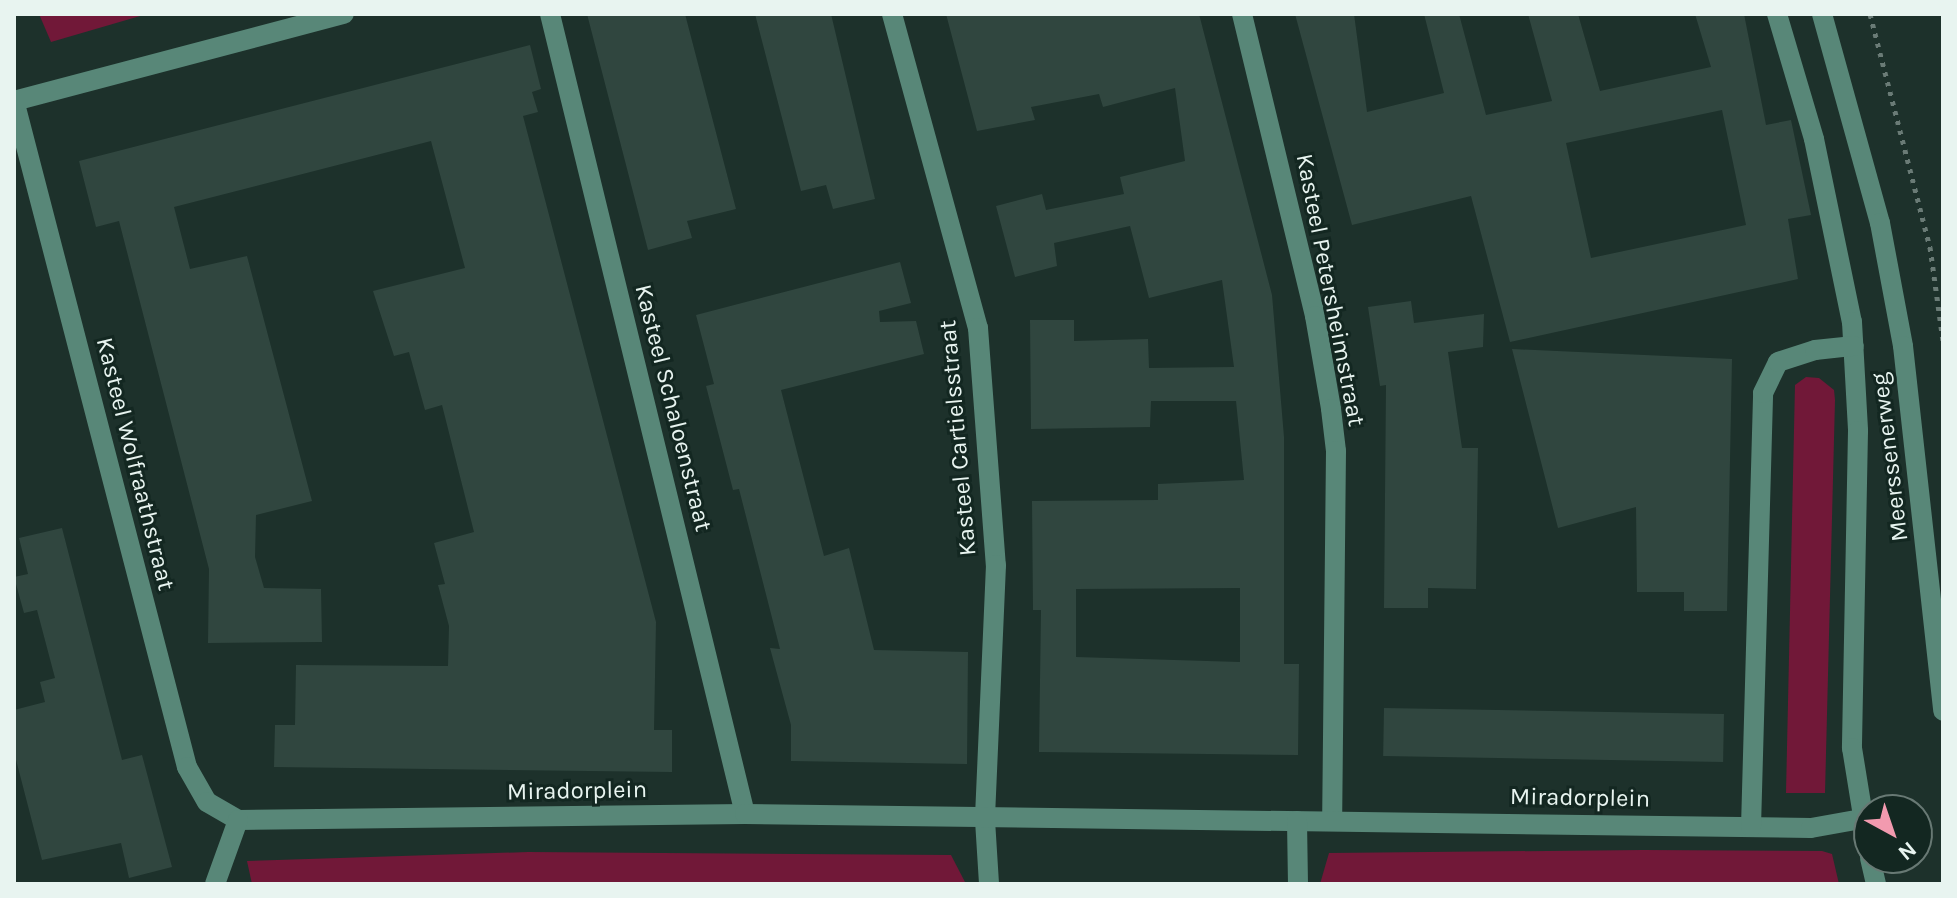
<!DOCTYPE html>
<style>
body{margin:0}
#map{position:relative;width:1957px;height:898px;overflow:hidden;background:#1d312b;font-family:Karla,sans-serif}
div>[style]{position:absolute}
.green>*{inset:0;background:#711838}
.building>*{inset:0;background:#30463f;transform-origin:0 0}
.path>*{height:5px;margin-top:-2.5px;transform-origin:0;background:repeating-linear-gradient(90deg,#6a7b76 0 4px,transparent 0 10px)}
.minor>*{height:20px;margin:-10px;padding:0 10px;transform-origin:10px;border-radius:10px;background:#588778}
span{translate:-50% -50%;white-space:nowrap;text-align:center;line-height:1.15;-webkit-text-stroke:6px #132721;paint-order:stroke}
.street-label{font-size:24px;color:#e8f4f0}
.frame{position:absolute;inset:0;border:16px solid #e8f4f0;pointer-events:none}
.north{position:absolute;left:1853px;top:794px;width:80px;height:80px;box-sizing:border-box;background:#132721;border:2px solid #687974;border-radius:50%;rotate:140deg;font-size:22px;font-weight:700;line-height:32px;text-align:center;color:#e8f4f0}
.north::after{content:'';display:block;margin:auto;width:28px;height:36px;background:#f29aaf;clip-path:polygon(50% 0,100% 100%,50% 72%,0 100%)}
</style>
<div id="map">
<div class="green">
<div style="clip-path:polygon(39px 14px,147px 14px,51px 42px)"></div>
<div style="clip-path:polygon(1806px 377px,1819px 378px,1834px 390px,1835px 400px,1825px 793px,1786px 793px,1795px 385px)"></div>
<div style="clip-path:polygon(1643px 850px,1822px 851px,1832px 854px,1839px 884px,1320px 884px,1329px 853px)"></div>
<div style="clip-path:polygon(528px 852px,951px 855px,966px 884px,252px 884px,247px 861px)"></div>
</div>
<div class="building">
<div style="clip-path:polygon(587px 14px,685px 14px,736px 209px,687px 221px,692px 238px,648px 250px)"></div>
<div style="clip-path:polygon(755px 14px,831px 14px,875px 199px,833px 209px,826px 185px,801px 191px)"></div>
<div style="clip-path:polygon(evenodd,946px 14px,1199px 14px,1272px 295px,1284px 437px,1284px 664px,1299px 664px,1298px 755px,1039px 752px,1041px 610px,1033px 610px,1032px 501px,1158px 500px,1158px 484px,1244px 480px,1236px 401px,1151px 401px,1150px 427px,1031px 429px,1030px 320px,1074px 320px,1074px 341px,1148px 339px,1149px 368px,1234px 367px,1222px 280px,1149px 298px,1130px 226px,1054px 243px,1057px 266px,1015px 277px,996px 206px,1042px 194px,1046px 210px,1124px 194px,1120px 177px,1185px 161px,1175px 88px,1103px 107px,1099px 94px,1031px 107px,1035px 120px,977px 131px,946px 14px,1240px 588px,1240px 662px,1076px 657px,1076px 589px,1240px 588px)"></div>
<div style="clip-path:polygon(evenodd,1295px 14px,1354px 14px,1367px 112px,1444px 93px,1424px 14px,1459px 14px,1486px 115px,1552px 101px,1528px 14px,1578px 14px,1600px 91px,1711px 67px,1695px 14px,1744px 14px,1766px 125px,1791px 120px,1811px 215px,1788px 219px,1798px 279px,1510px 342px,1471px 196px,1352px 225px,1295px 14px,1722px 110px,1746px 225px,1591px 258px,1566px 143px,1722px 110px)"></div>
<div style="clip-path:polygon(530px 45px,541px 89px,532px 92px,538px 112px,523px 116px,656px 622px,654px 730px,672px 730px,672px 772px,274px 767px,275px 725px,295px 725px,296px 665px,448px 666px,449px 626px,438px 585px,445px 584px,434px 543px,474px 532px,442px 405px,425px 410px,409px 352px,394px 356px,373px 291px,465px 268px,431px 141px,174px 207px,190px 269px,247px 256px,312px 501px,256px 515px,255px 557px,264px 588px,321px 589px,322px 642px,208px 643px,209px 569px,119px 221px,96px 227px,79px 161px)"></div>
<div style="clip-path:polygon(900px 262px,911px 303px,879px 311px,880px 322px,916px 321px,924px 354px,781px 390px,824px 556px,849px 548px,874px 650px,968px 652px,967px 764px,791px 761px,791px 725px,770px 648px,780px 649px,739px 489px,733px 490px,706px 386px,714px 384px,696px 315px)"></div>
<div style="clip-path:polygon(1411px 301px,1414px 323px,1484px 314px,1483px 347px,1448px 352px,1462px 448px,1478px 448px,1476px 589px,1428px 588px,1428px 608px,1384px 608px,1386px 385px,1380px 386px,1368px 307px)"></div>
<div style="clip-path:polygon(1512px 349px,1732px 359px,1727px 611px,1684px 611px,1684px 592px,1637px 592px,1636px 507px,1558px 528px)"></div>
<div style="clip-path:polygon(62px 528px,122px 760px,142px 755px,172px 867px,129px 878px,121px 843px,42px 860px,14px 752px,14px 710px,45px 702px,40px 682px,55px 678px,37px 610px,24px 613px,14px 577px,28px 574px,19px 538px)"></div>
<div style="left:1384px;top:708px;width:340px;height:48px;rotate:1deg"></div>
</div>
<div class="path">
<div style="left:1870px;top:14px;width:241px;rotate:75.6deg"></div>
<div style="left:1930px;top:247px;width:95px;rotate:82.1deg"></div>
</div>
<div class="minor">
<div style="left:550px;top:14px;width:823px;rotate:76.3deg"></div>
<div style="left:892px;top:14px;width:326px;rotate:74.7deg"></div>
<div style="left:978px;top:328px;width:238px;rotate:85.7deg"></div>
<div style="left:996px;top:565px;width:255px;rotate:92.5deg"></div>
<div style="left:985px;top:820px;width:64px;rotate:86.4deg"></div>
<div style="left:1242px;top:14px;width:311px;rotate:76.4deg"></div>
<div style="left:1315px;top:316px;width:94px;rotate:80.2deg"></div>
<div style="left:1331px;top:409px;width:42px;rotate:83.2deg"></div>
<div style="left:1336px;top:451px;width:369px;rotate:90.6deg"></div>
<div style="left:1777px;top:14px;width:130px;rotate:73.5deg"></div>
<div style="left:1814px;top:139px;width:187px;rotate:78.3deg"></div>
<div style="left:1852px;top:322px;width:109px;rotate:86.8deg"></div>
<div style="left:1858px;top:431px;width:317px;rotate:91.1deg"></div>
<div style="left:1852px;top:748px;width:106px;rotate:80.8deg"></div>
<div style="left:1822px;top:14px;width:217px;rotate:74.5deg"></div>
<div style="left:1880px;top:223px;width:125px;rotate:79.4deg"></div>
<div style="left:1903px;top:346px;width:367px;rotate:83.7deg"></div>
<div style="left:14px;top:100px;width:689px;rotate:75.46deg"></div>
<div style="left:187px;top:767px;width:40px;rotate:60.3deg"></div>
<div style="left:207px;top:802px;width:36px;rotate:30deg"></div>
<div style="left:238px;top:820px;width:507px;rotate:-0.68deg"></div>
<div style="left:745px;top:814px;width:1066px;rotate:0.75deg"></div>
<div style="left:1811px;top:828px;width:51px;rotate:-10.2deg"></div>
<div style="left:14px;top:101px;width:341px;rotate:-14.8deg"></div>
<div style="left:1297px;top:821px;width:63px;rotate:89.1deg"></div>
<div style="left:1751px;top:827px;width:434px;rotate:-88.4deg"></div>
<div style="left:1763px;top:393px;width:34px;rotate:-64deg"></div>
<div style="left:1778px;top:362px;width:39px;rotate:-18deg"></div>
<div style="left:1815px;top:350px;width:39px;rotate:-6deg"></div>
<div style="left:1870px;top:858px;width:27px;rotate:77deg"></div>
<div style="left:215px;top:884px;width:68px;rotate:-70.2deg"></div>
</div>
<div class="street-label">
<span style="left:1330px;top:290px;rotate:79deg">Kasteel Petersheimstraat</span>
<span style="left:673px;top:408px;rotate:76deg">Kasteel Schaloenstraat</span>
<span style="left:958px;top:438px;rotate:-95deg">Kasteel Cartielsstraat</span>
<span style="left:1890px;top:457px;rotate:-97deg">Meerssenerweg</span>
<span style="left:135px;top:464px;rotate:76deg">Kasteel Wolfraathstraat</span>
<span style="left:577px;top:791px;rotate:-1deg">Miradorplein</span>
<span style="left:1580px;top:798px;rotate:1deg">Miradorplein</span>
</div>
<div class="frame"></div>
<div class="north">N</div>
</div>
